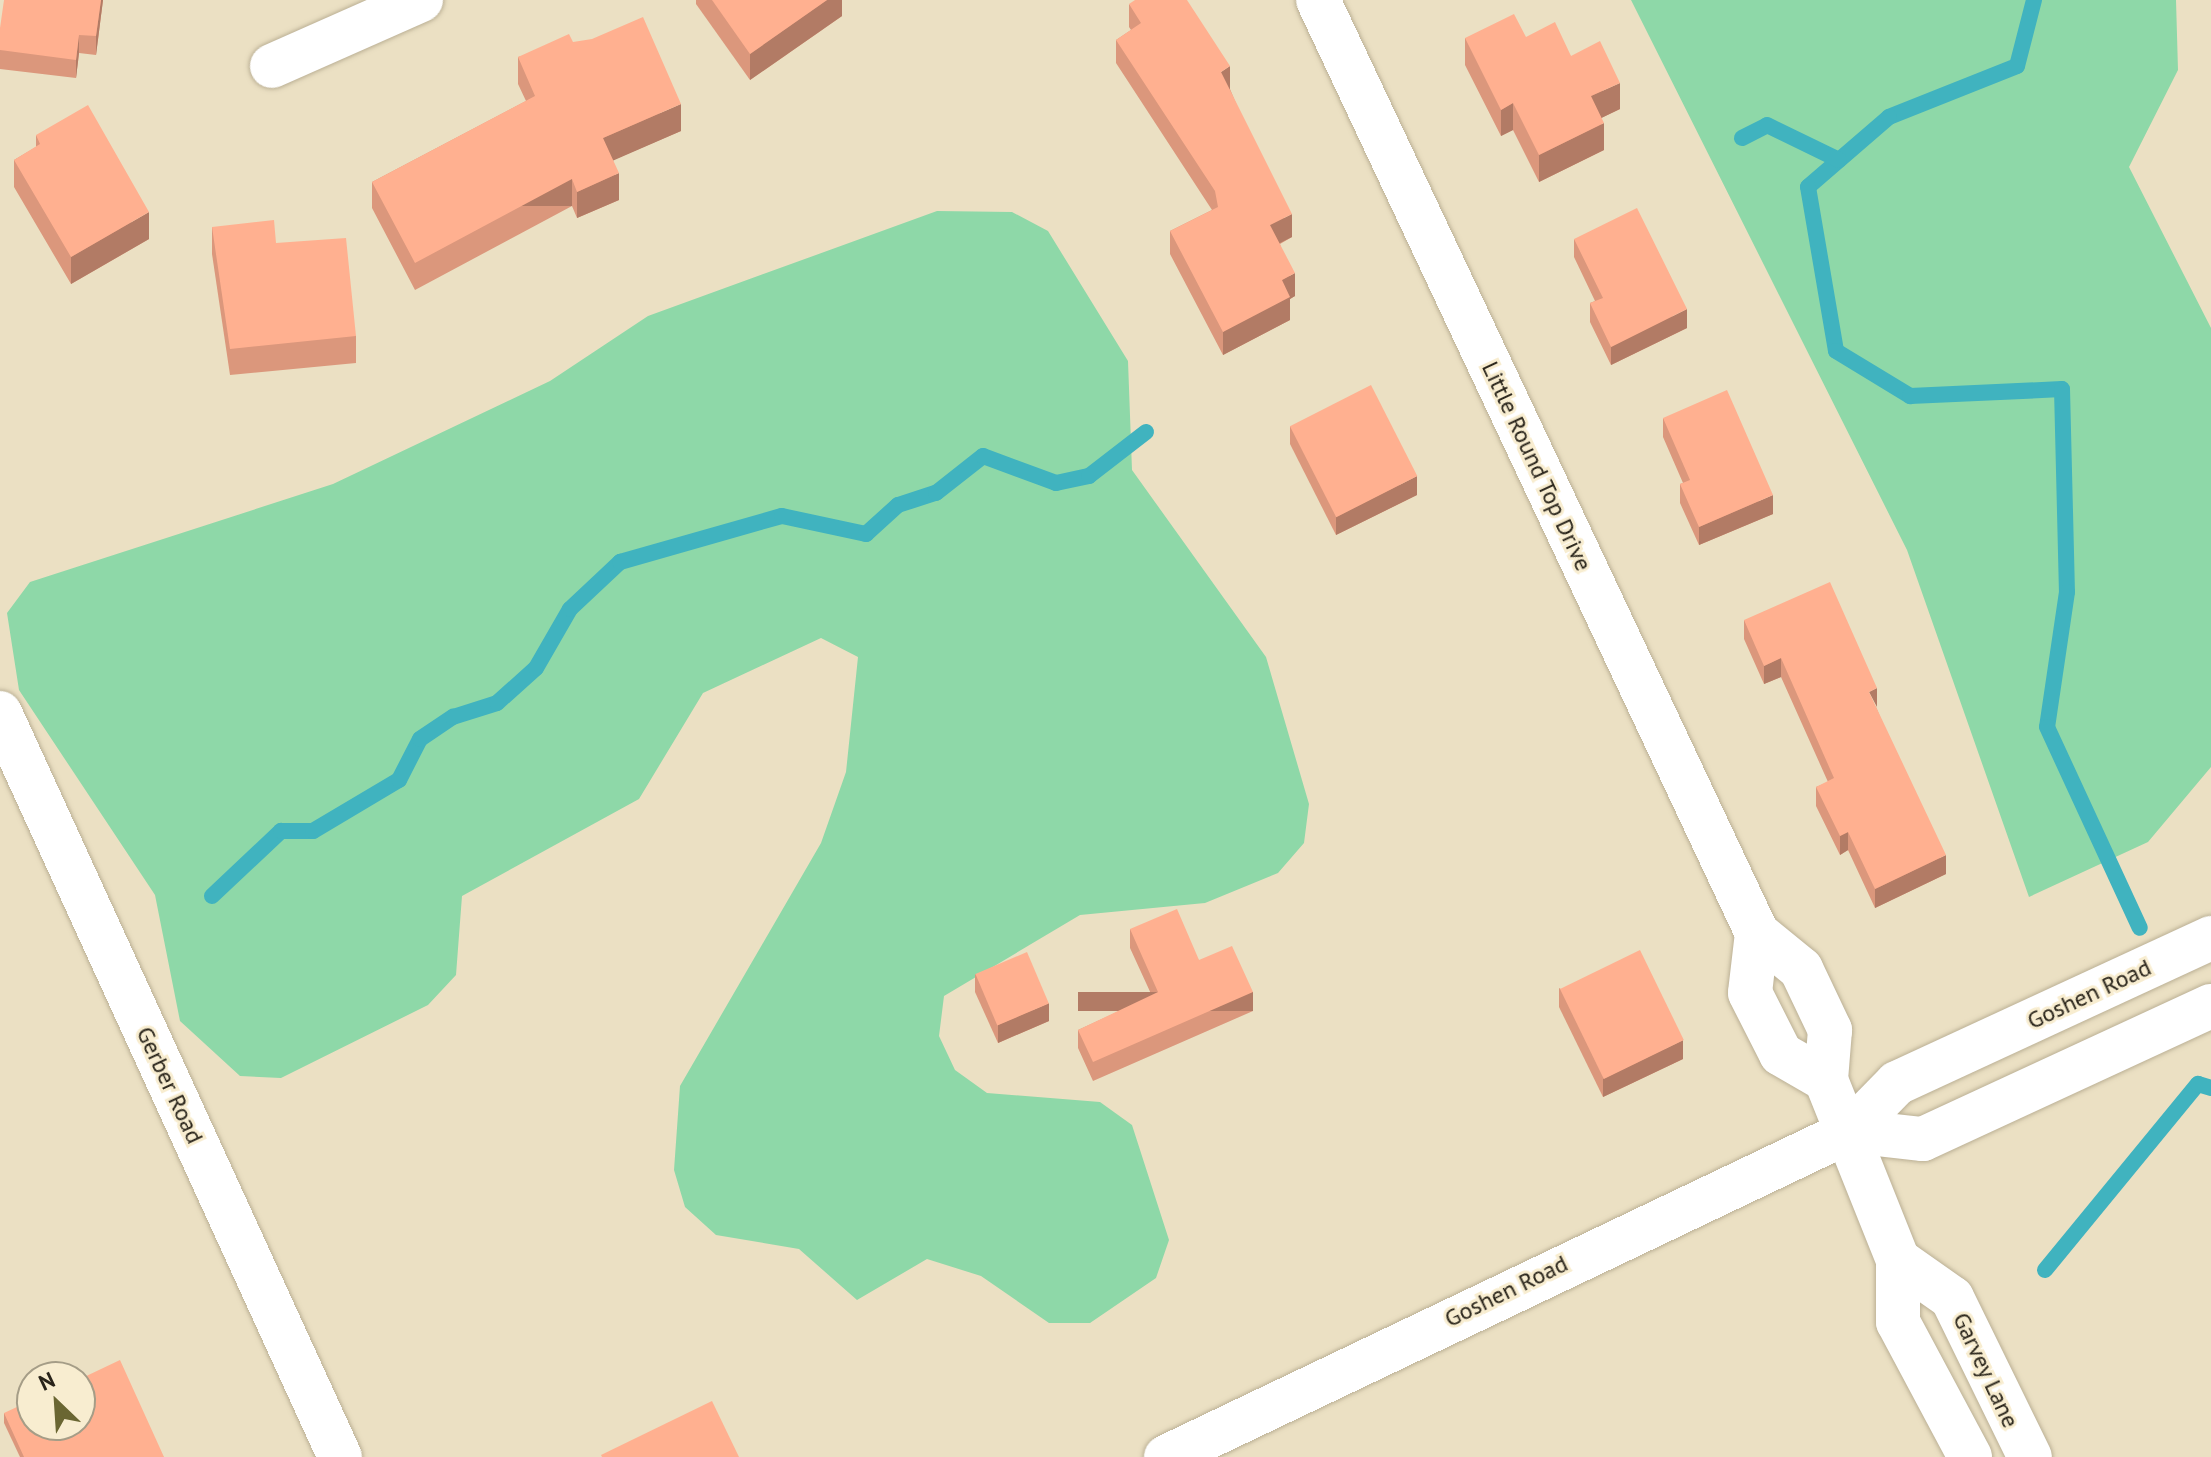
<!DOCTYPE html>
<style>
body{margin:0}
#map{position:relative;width:2211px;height:1457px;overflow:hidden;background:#ebe0c3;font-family:"PT Sans",sans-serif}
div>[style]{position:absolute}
.green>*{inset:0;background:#8ed8a8}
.stream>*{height:16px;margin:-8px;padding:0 8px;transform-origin:8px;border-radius:8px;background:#40b3bf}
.roads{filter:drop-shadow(0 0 2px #bbb095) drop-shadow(0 0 2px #bbb095)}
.minor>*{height:44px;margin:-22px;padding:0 22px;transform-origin:22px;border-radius:22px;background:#fff}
.tertiary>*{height:44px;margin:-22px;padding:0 22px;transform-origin:22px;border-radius:22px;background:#fff}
.wall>*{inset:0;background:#db977c}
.shaded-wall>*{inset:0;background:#b27b65;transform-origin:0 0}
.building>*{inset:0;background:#ffb090;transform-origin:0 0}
span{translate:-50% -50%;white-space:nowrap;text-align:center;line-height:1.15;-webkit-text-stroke:6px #f8edd0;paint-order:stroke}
.street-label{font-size:24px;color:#29241a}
.north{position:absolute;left:16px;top:1361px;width:80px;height:80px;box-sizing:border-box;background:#f8edd0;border:2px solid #a59d87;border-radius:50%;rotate:335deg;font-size:22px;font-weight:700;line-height:32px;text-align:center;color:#29241a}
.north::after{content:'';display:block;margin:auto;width:28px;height:36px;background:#6a6632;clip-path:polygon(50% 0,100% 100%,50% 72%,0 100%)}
</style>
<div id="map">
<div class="green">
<div style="clip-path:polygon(1631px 0,2176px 0,2178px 70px,2129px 167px,2211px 328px,2211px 767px,2148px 842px,2029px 897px,1907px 550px)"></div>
<div style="clip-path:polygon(937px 211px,1012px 212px,1048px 231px,1128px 361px,1132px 470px,1266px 657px,1309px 804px,1304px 843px,1278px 873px,1205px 903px,1080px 915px,944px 996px,939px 1036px,955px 1070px,987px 1093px,1100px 1102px,1132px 1125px,1169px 1240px,1156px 1278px,1090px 1323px,1049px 1323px,981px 1276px,927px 1259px,857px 1300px,799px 1249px,716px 1235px,685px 1207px,674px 1170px,680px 1086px,821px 843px,846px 772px,858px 657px,821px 638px,703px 693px,639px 799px,462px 896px,456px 975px,428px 1005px,281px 1078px,240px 1076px,180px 1021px,155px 895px,19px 690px,7px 613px,30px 582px,333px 484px,550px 381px,648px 316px)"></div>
</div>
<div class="stream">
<div style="left:2034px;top:0;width:68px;rotate:104.4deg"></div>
<div style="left:2017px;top:66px;width:138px;rotate:158.3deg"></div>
<div style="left:1889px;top:117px;width:107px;rotate:139.2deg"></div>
<div style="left:1808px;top:187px;width:166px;rotate:80.3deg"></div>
<div style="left:1836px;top:351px;width:87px;rotate:31.3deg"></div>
<div style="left:1910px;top:396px;width:152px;rotate:-2.6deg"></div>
<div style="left:2062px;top:389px;width:203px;rotate:88.6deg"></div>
<div style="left:2067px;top:592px;width:136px;rotate:98.4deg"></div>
<div style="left:2047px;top:727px;width:221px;rotate:65.2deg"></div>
<div style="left:1742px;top:138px;width:28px;rotate:-27deg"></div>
<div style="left:1767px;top:125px;width:80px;rotate:25.9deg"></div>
<div style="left:212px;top:896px;width:95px;rotate:-43.3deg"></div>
<div style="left:281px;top:831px;width:32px"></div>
<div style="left:313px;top:831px;width:100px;rotate:-30.7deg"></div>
<div style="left:399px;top:780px;width:46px;rotate:-62.9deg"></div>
<div style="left:420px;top:739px;width:40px;rotate:-34deg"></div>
<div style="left:453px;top:717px;width:46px;rotate:-17.7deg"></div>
<div style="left:497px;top:703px;width:52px;rotate:-41.9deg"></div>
<div style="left:536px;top:668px;width:68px;rotate:-60deg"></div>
<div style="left:570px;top:609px;width:69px;rotate:-43.2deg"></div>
<div style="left:620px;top:562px;width:168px;rotate:-15.9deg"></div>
<div style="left:782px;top:516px;width:86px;rotate:12.1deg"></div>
<div style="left:866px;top:534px;width:43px;rotate:-42.2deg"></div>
<div style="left:898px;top:505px;width:40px;rotate:-18deg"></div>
<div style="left:936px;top:493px;width:60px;rotate:-38.2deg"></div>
<div style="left:983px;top:456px;width:78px;rotate:20.3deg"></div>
<div style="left:1056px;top:483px;width:34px;rotate:-12deg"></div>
<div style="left:1089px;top:476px;width:72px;rotate:-37.7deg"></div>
<div style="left:2045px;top:1270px;width:241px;rotate:-50.6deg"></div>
<div style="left:2198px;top:1084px;width:14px;rotate:17deg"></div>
</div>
<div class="roads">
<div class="minor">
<div style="left:1318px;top:0;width:1031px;rotate:64.8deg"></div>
<div style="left:1757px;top:933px;width:57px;rotate:39.3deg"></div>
<div style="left:1801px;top:969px;width:68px;rotate:64.6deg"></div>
<div style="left:1830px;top:1030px;width:50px;rotate:94.6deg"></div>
<div style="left:1826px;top:1080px;width:194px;rotate:68.2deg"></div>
<div style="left:1898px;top:1260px;width:62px;rotate:90deg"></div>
<div style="left:1898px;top:1322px;width:153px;rotate:61.9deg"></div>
<div style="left:272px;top:66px;width:163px;rotate:-23.9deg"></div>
<div style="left:1757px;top:933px;width:60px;rotate:96.7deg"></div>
<div style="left:1750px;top:993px;width:68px;rotate:63.1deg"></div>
<div style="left:1781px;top:1054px;width:52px;rotate:30deg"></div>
<div style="left:1898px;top:1260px;width:66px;rotate:35.1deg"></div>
<div style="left:1952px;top:1298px;width:177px;rotate:63.9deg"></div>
</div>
<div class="tertiary">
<div style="left:0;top:713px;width:818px;rotate:65.44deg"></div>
<div style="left:1850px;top:1131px;width:73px;rotate:6.3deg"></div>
<div style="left:1923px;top:1139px;width:317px;rotate:-24.8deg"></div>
<div style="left:1166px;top:1457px;width:758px;rotate:-25.48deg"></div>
<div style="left:1850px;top:1131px;width:67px;rotate:-45.6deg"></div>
<div style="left:1897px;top:1083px;width:346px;rotate:-24.8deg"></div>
</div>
</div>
<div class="wall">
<div style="clip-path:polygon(103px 0,96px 55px,79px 53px,76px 78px,0 69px,0 28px)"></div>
<div style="clip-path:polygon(696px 0,842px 0,842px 16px,750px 80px,696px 4px)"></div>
<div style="clip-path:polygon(1129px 4px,1230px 89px,1292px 237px,1280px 244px,1295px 296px,1290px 299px,1290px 320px,1223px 355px,1170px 254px,1170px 231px,1212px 210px,1116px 63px,1116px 40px,1131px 30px,1129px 27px)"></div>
<div style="clip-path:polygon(1526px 37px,1571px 56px,1620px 109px,1601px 118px,1604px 150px,1539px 182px,1513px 130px,1501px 136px,1465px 65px,1465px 38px)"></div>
<div style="clip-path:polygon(573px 42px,681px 131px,613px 160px,619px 200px,577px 218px,572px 206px,415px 290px,372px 208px,372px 182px,526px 101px,518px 84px,518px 57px)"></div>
<div style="clip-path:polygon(36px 135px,149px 239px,71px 284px,14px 187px,14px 160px,36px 147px)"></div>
<div style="clip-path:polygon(212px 227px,276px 243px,356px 336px,356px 363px,230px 375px,212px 254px)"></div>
<div style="clip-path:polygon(1574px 239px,1687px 328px,1611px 365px,1590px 322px,1590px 303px,1595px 301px,1574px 257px)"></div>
<div style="clip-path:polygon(1663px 418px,1773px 514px,1699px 545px,1680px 503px,1680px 484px,1683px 483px,1663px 437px)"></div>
<div style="clip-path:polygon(1290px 426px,1417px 495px,1336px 535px,1290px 444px)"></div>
<div style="clip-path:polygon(1744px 620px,1876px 707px,1946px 874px,1875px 908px,1848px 850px,1840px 855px,1816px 806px,1816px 787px,1828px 782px,1781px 677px,1764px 684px,1744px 639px)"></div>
<div style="clip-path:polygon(1130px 929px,1199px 960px,1253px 1011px,1093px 1081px,1078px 1048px,1078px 1030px,1152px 996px,1130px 948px)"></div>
<div style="clip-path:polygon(975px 974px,1049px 1021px,998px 1043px,975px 992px)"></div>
<div style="clip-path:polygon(1559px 988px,1683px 1059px,1603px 1097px,1559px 1007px)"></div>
<div style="clip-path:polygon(4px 1413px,164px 1457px,20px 1457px,4px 1423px)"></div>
</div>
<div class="shaded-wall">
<div style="clip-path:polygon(101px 0,103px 0,96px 55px,96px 36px)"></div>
<div style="clip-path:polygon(827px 0,842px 0,842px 16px,750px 80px,750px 54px)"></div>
<div style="clip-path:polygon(79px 35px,79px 53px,76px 78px,76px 60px)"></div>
<div style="clip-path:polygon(1230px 66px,1230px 89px,1221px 95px,1221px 72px)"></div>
<div style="clip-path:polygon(1620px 83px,1620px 109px,1591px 123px,1591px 96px)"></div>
<div style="clip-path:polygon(1513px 103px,1513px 130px,1501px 136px,1501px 110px)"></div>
<div style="clip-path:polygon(681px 104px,681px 131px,603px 165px,603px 138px)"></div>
<div style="clip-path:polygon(1604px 123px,1604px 150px,1539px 182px,1539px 155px)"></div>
<div style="clip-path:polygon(619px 173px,619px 200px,577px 218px,577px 192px)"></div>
<div style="left:572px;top:179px;width:27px;height:178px;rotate:90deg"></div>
<div style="clip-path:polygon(149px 212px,149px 239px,71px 284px,71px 257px)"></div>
<div style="clip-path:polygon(1292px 214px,1292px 237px,1270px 248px,1270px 225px)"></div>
<div style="clip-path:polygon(1295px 273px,1295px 296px,1290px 299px,1290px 320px,1223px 355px,1223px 332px,1282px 280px)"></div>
<div style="clip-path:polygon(1687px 309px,1687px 328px,1611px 365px,1611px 347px)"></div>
<div style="clip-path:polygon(1417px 476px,1417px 495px,1336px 535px,1336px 517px)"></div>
<div style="clip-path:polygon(1773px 495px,1773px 514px,1699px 545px,1699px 527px)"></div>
<div style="clip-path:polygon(1781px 658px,1781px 677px,1764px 684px,1764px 666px)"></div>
<div style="clip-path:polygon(1877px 688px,1877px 707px,1869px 692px)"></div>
<div style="clip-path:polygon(1848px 832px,1848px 850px,1840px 855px,1840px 836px)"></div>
<div style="clip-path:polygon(1946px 855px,1946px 874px,1875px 908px,1875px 889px)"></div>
<div style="left:1253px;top:992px;width:19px;height:175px;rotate:90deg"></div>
<div style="clip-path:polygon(1049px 1003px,1049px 1021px,998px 1043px,998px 1025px)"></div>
<div style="clip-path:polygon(1683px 1040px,1683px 1059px,1603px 1097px,1603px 1079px)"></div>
</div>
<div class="building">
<div style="clip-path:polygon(4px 0,101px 0,96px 36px,79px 35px,76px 60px,0 50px,0 28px)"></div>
<div style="clip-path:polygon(712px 0,827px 0,750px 54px)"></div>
<div style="clip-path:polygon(1135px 0,1187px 0,1230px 66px,1221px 72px,1292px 214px,1270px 225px,1295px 273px,1282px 280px,1290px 297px,1223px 332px,1170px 231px,1218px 207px,1215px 191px,1116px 40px,1141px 23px,1129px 4px)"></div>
<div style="clip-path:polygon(1514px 14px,1526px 37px,1555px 22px,1571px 56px,1600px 41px,1620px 83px,1591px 96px,1604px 123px,1539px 155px,1513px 103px,1501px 110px,1465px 38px)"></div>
<div style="clip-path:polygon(643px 17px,681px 104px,603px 138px,619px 173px,577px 192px,572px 179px,415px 263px,372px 182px,535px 96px,518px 57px,569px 34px,573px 42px,592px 39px)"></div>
<div style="clip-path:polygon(88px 105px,149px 212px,71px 257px,14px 160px,40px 144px,36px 135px)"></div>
<div style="clip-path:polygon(1637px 208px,1687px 309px,1611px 347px,1590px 303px,1603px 298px,1574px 239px)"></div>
<div style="clip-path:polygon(274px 220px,276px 243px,346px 238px,356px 336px,230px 349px,212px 227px)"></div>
<div style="left:1371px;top:385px;width:102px;height:91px;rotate:63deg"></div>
<div style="clip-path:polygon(1727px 390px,1773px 495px,1699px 527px,1680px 484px,1690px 480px,1663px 418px)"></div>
<div style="clip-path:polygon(1830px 582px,1877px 688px,1869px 692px,1946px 855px,1875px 889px,1848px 832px,1840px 836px,1816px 787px,1834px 778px,1781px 658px,1764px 666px,1744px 620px)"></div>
<div style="clip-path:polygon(1177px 909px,1199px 960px,1232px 946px,1253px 992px,1093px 1062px,1078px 1030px,1158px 992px,1130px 929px)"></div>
<div style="left:1640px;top:950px;width:100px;height:89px;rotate:64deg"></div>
<div style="left:1027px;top:952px;width:56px;height:56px;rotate:67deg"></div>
<div style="clip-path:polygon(120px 1360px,164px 1457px,24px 1457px,4px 1413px,32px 1400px,32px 1425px,80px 1425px,80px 1379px)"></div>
<div style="clip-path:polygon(712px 1401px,739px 1457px,602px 1457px,601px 1455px)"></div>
</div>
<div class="street-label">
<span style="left:1537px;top:466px;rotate:65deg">Little Round Top Drive</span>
<span style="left:2089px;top:994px;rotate:-25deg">Goshen Road</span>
<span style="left:170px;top:1085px;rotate:65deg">Gerber Road</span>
<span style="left:1506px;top:1291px;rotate:-26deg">Goshen Road</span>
<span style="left:1986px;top:1370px;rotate:65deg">Garvey Lane</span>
</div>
<div class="north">N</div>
</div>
